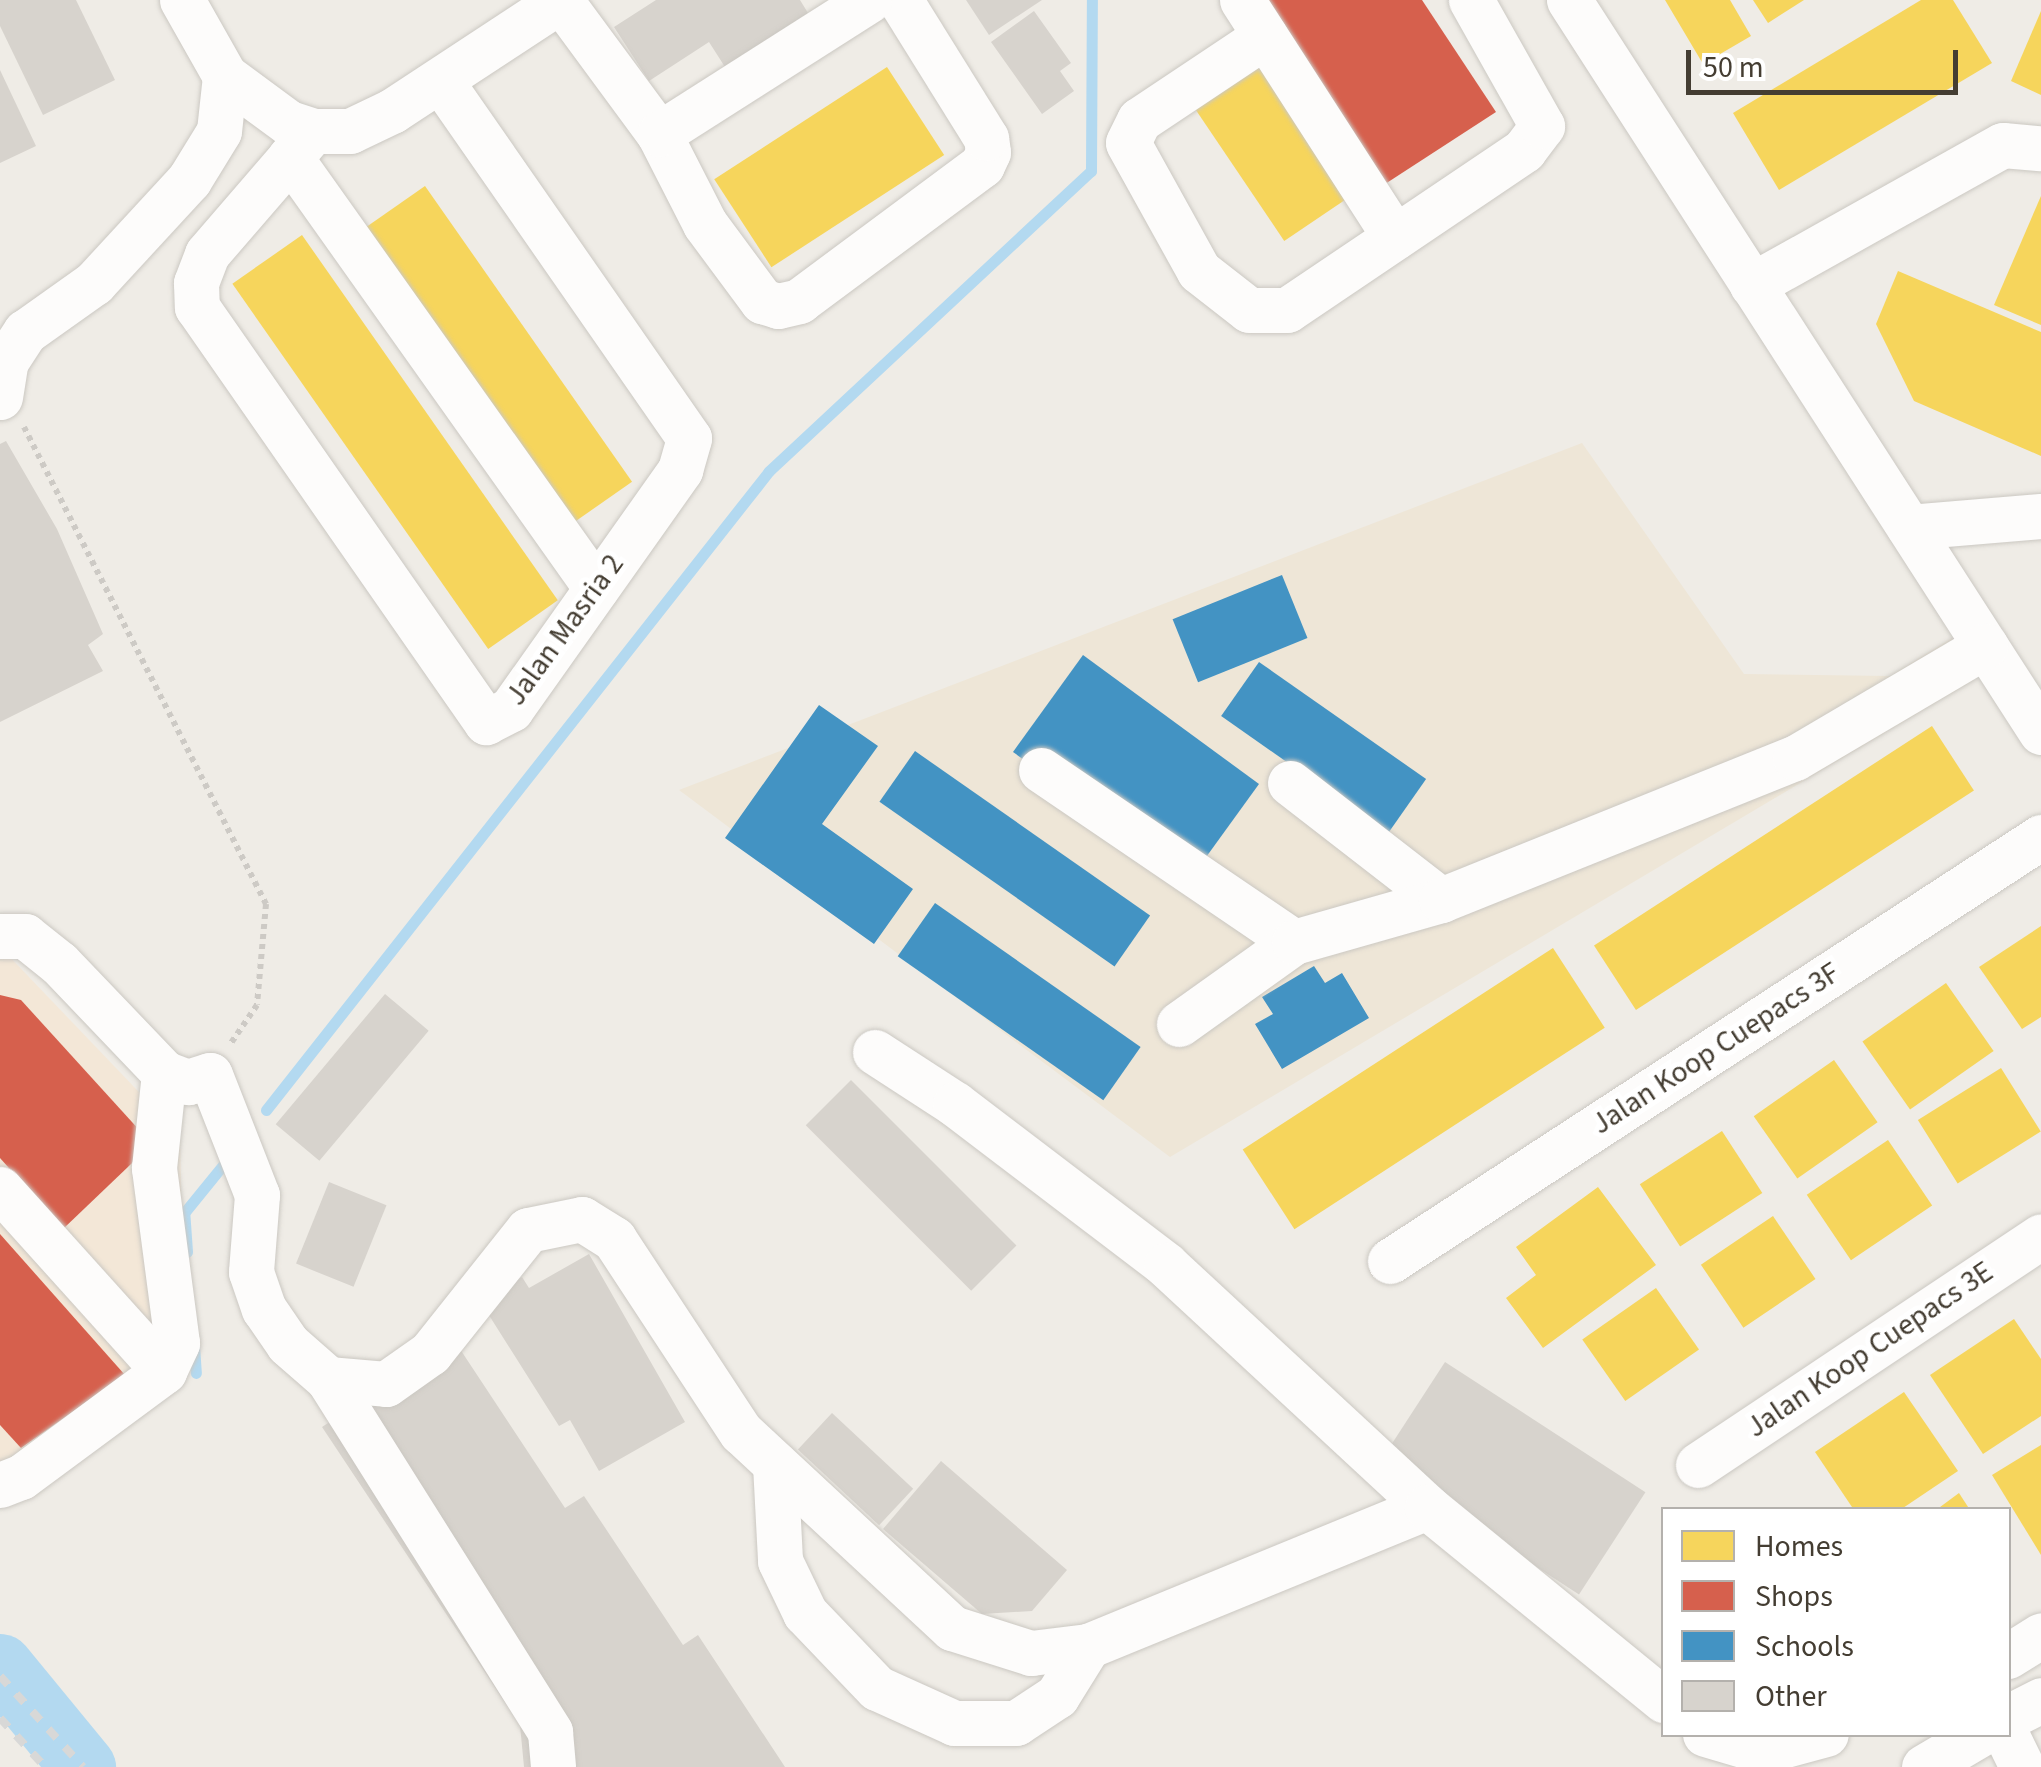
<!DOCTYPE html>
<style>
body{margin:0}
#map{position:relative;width:2041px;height:1767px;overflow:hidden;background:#efece6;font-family:"Source Sans 3",sans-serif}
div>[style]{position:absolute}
.commercial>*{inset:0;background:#f3e7d7}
.education>*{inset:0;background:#eee6d7}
.homes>*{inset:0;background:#f6d55c;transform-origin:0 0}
.shops>*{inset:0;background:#d6604d}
.schools>*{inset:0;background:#4393c3;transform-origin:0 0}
.stream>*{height:11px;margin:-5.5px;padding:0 5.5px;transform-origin:5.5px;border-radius:5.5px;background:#b3d9f0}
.river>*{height:65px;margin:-32.5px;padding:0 32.5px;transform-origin:32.5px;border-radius:32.5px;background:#b3d9f0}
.building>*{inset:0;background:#d7d3cd;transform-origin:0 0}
.path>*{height:6px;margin-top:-3px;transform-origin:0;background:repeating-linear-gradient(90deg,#cdcac5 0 5px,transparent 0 10px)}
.roads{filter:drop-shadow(0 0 2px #cbc8c2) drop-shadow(0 0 2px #cbc8c2)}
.minor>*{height:45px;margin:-22.5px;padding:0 22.5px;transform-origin:22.5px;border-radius:22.5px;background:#fdfcfb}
.rail>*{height:8px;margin-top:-4px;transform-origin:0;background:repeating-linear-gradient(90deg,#d8d8d7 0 12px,transparent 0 24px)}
span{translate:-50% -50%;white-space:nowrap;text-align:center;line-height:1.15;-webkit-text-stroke:10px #fff;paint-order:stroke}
.street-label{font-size:30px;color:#443d32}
.legend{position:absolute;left:1661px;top:1507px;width:350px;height:230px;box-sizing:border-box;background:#fff;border:2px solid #b4b1ad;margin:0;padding:12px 18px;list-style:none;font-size:30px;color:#443d32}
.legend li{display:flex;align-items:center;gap:20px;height:50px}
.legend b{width:50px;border:2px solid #b4b1ad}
.scale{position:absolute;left:1686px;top:50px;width:272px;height:45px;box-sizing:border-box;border:5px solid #443d32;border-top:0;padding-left:12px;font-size:30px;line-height:35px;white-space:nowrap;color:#443d32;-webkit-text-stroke:8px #fff;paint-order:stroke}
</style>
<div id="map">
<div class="commercial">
<div style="clip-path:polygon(6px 953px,180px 1135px,185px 1365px,0 1494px,0 955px)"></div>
</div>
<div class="education">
<div style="clip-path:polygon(1582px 443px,1744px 674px,1890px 676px,1952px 638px,1974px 680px,1170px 1157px,679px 790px)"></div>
</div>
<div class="homes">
<div style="clip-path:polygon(1665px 0,1730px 0,1751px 36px,1703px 64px)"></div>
<div style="clip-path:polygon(1753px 0,1804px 0,1768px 23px)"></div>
<div style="clip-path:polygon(1921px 0,1953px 0,1992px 63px,1779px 190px,1733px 113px)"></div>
<div style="clip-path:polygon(2041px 11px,2041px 95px,2011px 81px)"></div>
<div style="left:1263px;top:61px;width:161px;height:83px;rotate:56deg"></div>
<div style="left:887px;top:67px;width:105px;height:206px;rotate:57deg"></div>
<div style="left:425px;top:186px;width:361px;height:90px;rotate:55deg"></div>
<div style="clip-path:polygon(2041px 196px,2041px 325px,1994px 305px)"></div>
<div style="left:302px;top:235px;width:446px;height:85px;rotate:55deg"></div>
<div style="clip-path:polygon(1898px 271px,2041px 332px,2041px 456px,1914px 401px,1876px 324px)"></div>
<div style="left:1932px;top:726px;width:77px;height:403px;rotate:57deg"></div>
<div style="clip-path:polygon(2041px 926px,2041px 1017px,2022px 1029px,1979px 967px)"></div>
<div style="left:1553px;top:948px;width:95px;height:370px;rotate:57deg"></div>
<div style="left:1946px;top:983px;width:83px;height:102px;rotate:55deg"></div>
<div style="left:1834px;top:1060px;width:76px;height:98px;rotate:55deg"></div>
<div style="left:2001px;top:1068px;width:75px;height:98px;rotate:58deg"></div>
<div style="left:1722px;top:1131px;width:74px;height:98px;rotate:57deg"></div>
<div style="left:1888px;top:1140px;width:79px;height:98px;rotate:56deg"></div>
<div style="clip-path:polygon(1598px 1187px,1656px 1265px,1543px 1348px,1506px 1298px,1536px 1275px,1516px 1247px)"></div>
<div style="left:1773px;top:1216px;width:76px;height:87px;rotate:56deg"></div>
<div style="left:1656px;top:1288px;width:75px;height:90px;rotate:55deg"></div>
<div style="clip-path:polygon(2014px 1319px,2041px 1359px,2041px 1416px,1983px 1454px,1930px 1375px)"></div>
<div style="clip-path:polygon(1904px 1392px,1958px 1471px,1900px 1510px,1854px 1510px,1815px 1452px)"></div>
<div style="clip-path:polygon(2041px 1445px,2041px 1555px,1992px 1475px)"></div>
<div style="clip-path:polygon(1959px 1493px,1970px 1510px,1936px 1510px)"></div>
</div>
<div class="shops">
<div style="clip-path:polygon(1259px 0,1422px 0,1496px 112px,1382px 186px)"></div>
<div style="clip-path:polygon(0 995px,21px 1000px,152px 1144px,63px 1229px,0 1158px)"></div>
<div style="clip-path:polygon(0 1234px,125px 1375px,21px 1448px,0 1425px)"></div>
</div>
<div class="schools">
<div style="left:1282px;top:575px;width:68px;height:118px;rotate:68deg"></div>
<div style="clip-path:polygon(1083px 655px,1259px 784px,1204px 860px,1121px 830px,1013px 752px)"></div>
<div style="left:1259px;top:662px;width:204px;height:66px;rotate:35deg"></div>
<div style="clip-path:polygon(819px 705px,878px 746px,822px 824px,913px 889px,874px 944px,725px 838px)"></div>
<div style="left:915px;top:751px;width:287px;height:62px;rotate:35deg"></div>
<div style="left:935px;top:903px;width:251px;height:65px;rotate:35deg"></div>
<div style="clip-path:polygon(1314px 966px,1325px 983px,1342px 973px,1369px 1018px,1282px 1069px,1255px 1024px,1273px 1014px,1262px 997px)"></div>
</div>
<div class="stream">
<div style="left:266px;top:1110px;width:813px;rotate:-51.79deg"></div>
<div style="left:769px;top:471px;width:440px;rotate:-43deg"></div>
<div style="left:1091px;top:171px;width:171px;rotate:-89.7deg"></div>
<div style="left:187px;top:1252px;width:39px;rotate:-94deg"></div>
<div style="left:184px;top:1213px;width:62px;rotate:-50.9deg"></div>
<div style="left:194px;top:1346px;width:27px;rotate:86deg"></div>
</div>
<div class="river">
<div style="left:0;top:1666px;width:131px;rotate:50.6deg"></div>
</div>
<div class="building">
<div style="clip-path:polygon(0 0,76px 0,115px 80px,43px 115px,0 26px)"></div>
<div style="clip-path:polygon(656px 0,800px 0,808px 13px,725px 67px,709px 42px,649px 81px,614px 27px)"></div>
<div style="clip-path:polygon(966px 0,1042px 0,989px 35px)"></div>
<div style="clip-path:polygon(1034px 11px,1071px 63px,1060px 71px,1074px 91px,1042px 114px,991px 42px)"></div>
<div style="clip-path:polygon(0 70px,36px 146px,0 163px)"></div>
<div style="clip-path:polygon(6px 441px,57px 529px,103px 634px,88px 645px,103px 671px,0 722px,0 444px)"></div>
<div style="left:385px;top:994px;width:57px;height:170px;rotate:40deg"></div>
<div style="left:851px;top:1080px;width:234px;height:64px;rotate:45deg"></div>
<div style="left:329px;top:1182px;width:62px;height:88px;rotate:22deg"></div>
<div style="clip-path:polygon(589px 1254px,685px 1422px,599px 1471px,570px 1420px,559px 1426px,480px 1301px,522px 1277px,529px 1288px)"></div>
<div style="clip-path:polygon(454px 1340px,565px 1508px,584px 1496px,683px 1645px,698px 1635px,785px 1767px,524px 1767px,520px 1725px,322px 1427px)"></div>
<div style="left:1445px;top:1362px;width:239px;height:122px;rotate:33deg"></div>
<div style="left:832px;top:1413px;width:111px;height:50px;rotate:43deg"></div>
<div style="clip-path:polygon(941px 1461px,1067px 1570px,1032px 1611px,982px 1614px,883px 1529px)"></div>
</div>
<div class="path">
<div style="left:24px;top:427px;width:535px;rotate:63.1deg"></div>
<div style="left:266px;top:904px;width:101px;rotate:95.1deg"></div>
<div style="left:257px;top:1005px;width:46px;rotate:124.4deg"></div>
</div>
<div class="roads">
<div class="minor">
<div style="left:182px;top:0;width:87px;rotate:60.5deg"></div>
<div style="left:225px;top:76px;width:79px;rotate:36.3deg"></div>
<div style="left:289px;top:123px;width:25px;rotate:18deg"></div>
<div style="left:313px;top:131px;width:37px"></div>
<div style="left:350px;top:131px;width:47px;rotate:-25.5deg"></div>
<div style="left:392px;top:111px;width:202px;rotate:-33.3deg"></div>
<div style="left:1242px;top:0;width:282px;rotate:57.2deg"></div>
<div style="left:1569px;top:0;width:871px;rotate:57.19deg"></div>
<div style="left:561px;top:1px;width:165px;rotate:53.6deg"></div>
<div style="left:659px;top:134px;width:101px;rotate:62.9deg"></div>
<div style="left:705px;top:224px;width:96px;rotate:53.5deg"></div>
<div style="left:762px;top:301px;width:17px;rotate:17deg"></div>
<div style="left:778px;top:306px;width:22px;rotate:-13deg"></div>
<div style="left:799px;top:301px;width:228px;rotate:-36.6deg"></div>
<div style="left:982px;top:165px;width:14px;rotate:-65deg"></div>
<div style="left:988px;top:152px;width:14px;rotate:-98deg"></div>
<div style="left:986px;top:138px;width:163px;rotate:-121.9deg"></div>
<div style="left:1265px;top:36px;width:151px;rotate:146.3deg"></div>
<div style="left:1139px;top:120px;width:25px;rotate:116deg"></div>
<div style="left:1128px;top:143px;width:146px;rotate:61deg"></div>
<div style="left:1199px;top:271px;width:63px;rotate:38deg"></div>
<div style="left:1249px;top:310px;width:38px"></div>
<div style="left:1287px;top:310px;width:286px;rotate:-34deg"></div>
<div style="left:1524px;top:150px;width:30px;rotate:-53deg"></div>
<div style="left:1542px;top:126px;width:145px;rotate:-119.4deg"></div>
<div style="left:313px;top:131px;width:162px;rotate:130.8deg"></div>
<div style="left:207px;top:254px;width:31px;rotate:111deg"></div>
<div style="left:196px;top:283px;width:24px;rotate:88deg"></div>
<div style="left:197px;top:307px;width:506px;rotate:55.15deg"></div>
<div style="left:486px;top:722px;width:28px;rotate:-27deg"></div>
<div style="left:511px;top:709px;width:293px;rotate:-54.7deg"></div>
<div style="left:680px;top:470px;width:33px;rotate:-74deg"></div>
<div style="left:689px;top:438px;width:435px;rotate:-124.8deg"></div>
<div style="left:659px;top:134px;width:249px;rotate:-32.5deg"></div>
<div style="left:290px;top:157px;width:529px;rotate:54.63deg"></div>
<div style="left:1752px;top:285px;width:287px;rotate:-29.2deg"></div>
<div style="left:2003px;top:145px;width:38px;rotate:5deg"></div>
<div style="left:0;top:397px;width:36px;rotate:-81deg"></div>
<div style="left:6px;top:361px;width:35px;rotate:-57deg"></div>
<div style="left:25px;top:332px;width:85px;rotate:-35.4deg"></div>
<div style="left:94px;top:283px;width:140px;rotate:-47.3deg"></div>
<div style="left:189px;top:180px;width:57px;rotate:-58.5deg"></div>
<div style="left:219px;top:131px;width:55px;rotate:-83.8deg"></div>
<div style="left:1909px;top:527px;width:132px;rotate:-4.8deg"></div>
<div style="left:1041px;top:770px;width:306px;rotate:34.2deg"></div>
<div style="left:1290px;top:783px;width:191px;rotate:37.8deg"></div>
<div style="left:0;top:936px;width:25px"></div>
<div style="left:25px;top:936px;width:43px;rotate:38.5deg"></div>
<div style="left:59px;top:963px;width:152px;rotate:46.3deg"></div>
<div style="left:164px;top:1073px;width:26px;rotate:21deg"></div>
<div style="left:188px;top:1082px;width:23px;rotate:-18deg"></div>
<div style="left:210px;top:1075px;width:129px;rotate:68.6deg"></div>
<div style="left:257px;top:1195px;width:77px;rotate:94.5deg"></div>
<div style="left:251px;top:1272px;width:39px;rotate:71deg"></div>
<div style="left:264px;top:1309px;width:42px;rotate:55.6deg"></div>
<div style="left:288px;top:1344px;width:53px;rotate:41.2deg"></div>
<div style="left:328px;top:1379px;width:58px;rotate:4.9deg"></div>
<div style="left:386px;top:1384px;width:54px;rotate:-35.2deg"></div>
<div style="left:430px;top:1353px;width:157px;rotate:-51.5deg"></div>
<div style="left:528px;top:1230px;width:55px;rotate:-11.5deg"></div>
<div style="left:582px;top:1219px;width:38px;rotate:32deg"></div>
<div style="left:614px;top:1239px;width:231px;rotate:56.7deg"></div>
<div style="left:741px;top:1432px;width:288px;rotate:42.9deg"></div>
<div style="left:952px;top:1628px;width:83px;rotate:17.6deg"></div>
<div style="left:1031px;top:1653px;width:57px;rotate:-7deg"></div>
<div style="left:1088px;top:1646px;width:366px;rotate:-22.3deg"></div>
<div style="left:1179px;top:1024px;width:141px;rotate:-35.5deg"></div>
<div style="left:1294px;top:942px;width:153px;rotate:-15.9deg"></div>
<div style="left:1441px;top:900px;width:381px;rotate:-21.9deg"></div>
<div style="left:1795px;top:758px;width:221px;rotate:-30.5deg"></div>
<div style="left:875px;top:1052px;width:95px;rotate:33deg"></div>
<div style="left:955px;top:1104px;width:265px;rotate:37.3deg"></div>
<div style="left:1166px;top:1265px;width:356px;rotate:42.8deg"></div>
<div style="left:1427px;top:1507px;width:306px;rotate:39.2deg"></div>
<div style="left:0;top:1189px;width:245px;rotate:48deg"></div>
<div style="left:1390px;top:1261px;width:777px;rotate:-33.08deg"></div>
<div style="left:328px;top:1379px;width:417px;rotate:57.8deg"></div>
<div style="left:550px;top:1732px;width:35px;rotate:85deg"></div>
<div style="left:775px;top:1464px;width:97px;rotate:87deg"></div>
<div style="left:780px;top:1561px;width:58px;rotate:64.3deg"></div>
<div style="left:805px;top:1613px;width:104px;rotate:46.2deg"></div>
<div style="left:877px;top:1688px;width:85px;rotate:24.4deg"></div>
<div style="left:954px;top:1723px;width:62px"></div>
<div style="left:1016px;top:1723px;width:49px;rotate:-33.4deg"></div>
<div style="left:1057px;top:1696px;width:59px;rotate:-58.2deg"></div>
<div style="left:1698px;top:1465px;width:412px;rotate:-33.7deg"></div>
<div style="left:0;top:1485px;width:22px;rotate:-21deg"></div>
<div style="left:21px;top:1477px;width:178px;rotate:-36.5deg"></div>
<div style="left:164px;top:1371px;width:31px;rotate:-65deg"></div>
<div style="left:177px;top:1343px;width:177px;rotate:-97.5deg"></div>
<div style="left:154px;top:1168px;width:96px;rotate:-84deg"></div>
<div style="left:2008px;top:1656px;width:39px;rotate:-32deg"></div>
<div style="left:2008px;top:1717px;width:37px;rotate:-27deg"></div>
<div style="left:1705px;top:1734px;width:60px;rotate:16.3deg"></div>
<div style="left:1763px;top:1751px;width:65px;rotate:-15.1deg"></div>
<div style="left:2006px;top:1734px;width:37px;rotate:64deg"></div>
<div style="left:1924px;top:1767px;width:65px;rotate:-30.5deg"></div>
</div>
</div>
<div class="rail">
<div style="left:0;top:1676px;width:123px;rotate:47.6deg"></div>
<div style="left:0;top:1718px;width:67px;rotate:47.4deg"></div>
</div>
<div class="street-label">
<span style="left:565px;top:630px;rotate:-54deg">Jalan Masria 2</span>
<span style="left:1716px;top:1049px;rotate:-33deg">Jalan Koop Cuepacs 3F</span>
<span style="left:1870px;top:1350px;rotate:-34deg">Jalan Koop Cuepacs 3E</span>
</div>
<ul class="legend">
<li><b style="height:28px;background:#f6d55c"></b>Homes</li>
<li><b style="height:28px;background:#d6604d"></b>Shops</li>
<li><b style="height:28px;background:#4393c3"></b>Schools</li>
<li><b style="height:28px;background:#d7d3cd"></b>Other</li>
</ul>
<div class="scale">50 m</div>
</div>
